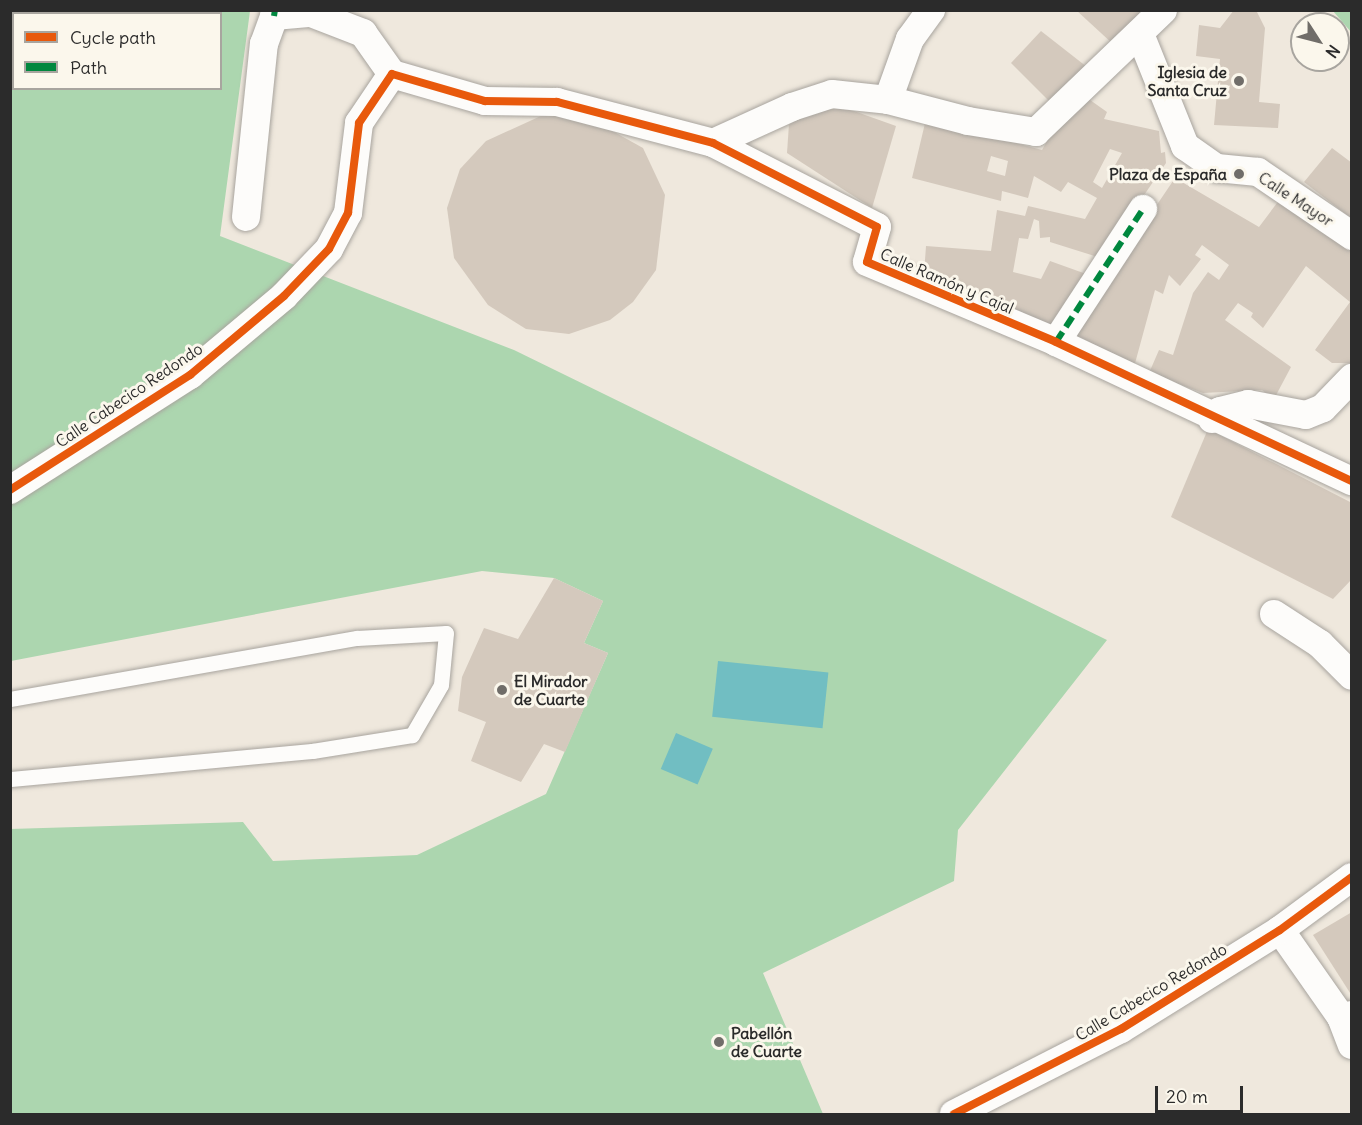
<!DOCTYPE html>
<meta charset="utf-8">
<style>
body{margin:0}
#map{position:relative;width:1362px;height:1125px;overflow:hidden;background:#efe8dd;font-family:Delius,sans-serif}
div>[style]{position:absolute}
.green>*{inset:0;background:#acd6af}
.water>*{inset:0;background:#71bec2;transform-origin:0 0}
.building>*{inset:0;background:#d4c9bd}
.roads{filter:drop-shadow(0 0 2px #a8a49e) drop-shadow(0 0 2px #a8a49e)}
.lane>*{height:15px;margin:-7.5px;padding:0 7.5px;transform-origin:7.5px;border-radius:7.5px;background:#fdfcfa}
.street>*{height:28px;margin:-14px;padding:0 14px;transform-origin:14px;border-radius:14px;background:#fdfcfa}
.quiet>*{height:6px;margin-top:-3px;transform-origin:0;background:repeating-linear-gradient(90deg,#00873e 0 12px,transparent 0 18px)}
.cycleway>*{height:8px;margin:-4px;padding:0 4px;transform-origin:4px;border-radius:4px;background:#e8590c}
.dots>*{width:16px;height:16px;translate:-50% -50%;box-sizing:border-box;border:3px solid #fbf7ec;border-radius:50%}
span{translate:-50% -50%;white-space:nowrap;text-align:center;line-height:1.15;-webkit-text-stroke:6px #fbf7ec;paint-order:stroke}
.poi-label{font-size:16px;color:#2b2b2b;font-weight:700}
.right{translate:-100% -50%;text-align:right}
.left{translate:0 -50%;text-align:left}
.street-label{font-size:16px;color:#2b2b2b}
.frame{position:absolute;inset:0;border:12px solid #2b2b2b;pointer-events:none}
.legend{position:absolute;left:12px;top:12px;width:210px;height:78px;box-sizing:border-box;background:#fbf7ec;border:2px solid #a8a59f;margin:0;padding:8px 10px;list-style:none;font-size:18px;color:#2b2b2b}
.legend li{display:flex;align-items:center;gap:12px;height:30px}
.legend b{width:30px;border:2px solid #a8a59f}
.north{position:absolute;left:1290px;top:12px;width:60px;height:60px;box-sizing:border-box;background:#fbf7ec;border:2px solid #a8a59f;border-radius:50%;rotate:126deg;font-size:16px;font-weight:700;line-height:24px;text-align:center;color:#2b2b2b}
.north::after{content:'';display:block;margin:auto;width:21px;height:27px;background:#706d69;clip-path:polygon(50% 0,100% 100%,50% 72%,0 100%)}
.scale{position:absolute;left:1155px;top:1086px;width:88px;height:27px;box-sizing:border-box;border:3px solid #2b2b2b;border-top:0;padding-left:8px;font-size:18px;line-height:21px;white-space:nowrap;color:#2b2b2b;-webkit-text-stroke:4px #fbf7ec;paint-order:stroke}
</style>
<div id="map">
<div class="green">
<div style="clip-path:polygon(evenodd,11px 11px,250px 11px,220px 236px,514px 350px,1107px 640px,958px 830px,954px 881px,763px 973px,823px 1114px,11px 1114px,10px 829px,243px 822px,273px 861px,417px 855px,546px 794px,608px 653px,584px 643px,603px 601px,554px 578px,482px 571px,11px 661px,11px 11px,14px 14px,220px 14px,220px 88px,14px 88px,14px 14px)"></div>
<div style="clip-path:polygon(1333px 11px,1351px 11px,1351px 32px)"></div>
</div>
<div class="water">
<div style="left:718px;top:661px;width:111px;height:56px;rotate:6deg"></div>
<div style="left:676px;top:733px;width:40px;height:39px;rotate:23deg"></div>
</div>
<div class="building">
<div style="clip-path:polygon(1076px 10px,1144px 10px,1114px 45px)"></div>
<div style="clip-path:polygon(1234px 10px,1256px 10px,1265px 28px,1259px 102px,1280px 104px,1278px 128px,1214px 125px,1220px 59px,1196px 56px,1199px 25px,1220px 28px)"></div>
<div style="clip-path:polygon(1041px 31px,1087px 67px,1050px 102px,1011px 63px)"></div>
<div style="clip-path:polygon(evenodd,1083px 95px,1107px 112px,1104px 119px,1159px 131px,1161px 153px,1165px 152px,1166px 163px,1101px 258px,1050px 242px,1050px 237px,1040px 238px,1039px 221px,1034px 219px,1028px 239px,1019px 238px,1013px 272px,1041px 279px,1050px 261px,1089px 275px,1052px 333px,924px 274px,926px 246px,991px 251px,997px 210px,1025px 216px,1028px 206px,1085px 219px,1097px 198px,1068px 182px,1061px 192px,1034px 176px,1028px 198px,1002px 191px,1001px 201px,912px 178px,926px 119px,1042px 150px,1053px 130px,1083px 95px,1110px 149px,1122px 153px,1102px 188px,1093px 182px,1110px 149px,1083px 95px,991px 156px,1008px 161px,1005px 176px,987px 171px,991px 156px)"></div>
<div style="clip-path:polygon(827px 106px,854px 111px,896px 126px,872px 208px,787px 153px,789px 124px)"></div>
<div style="clip-path:polygon(543px 115px,589px 118px,643px 148px,665px 195px,656px 270px,633px 302px,610px 320px,569px 334px,526px 329px,488px 305px,454px 258px,447px 208px,460px 169px,486px 141px)"></div>
<div style="clip-path:polygon(1332px 148px,1352px 163px,1352px 219px,1304px 182px)"></div>
<div style="clip-path:polygon(1175px 178px,1259px 227px,1280px 199px,1352px 248px,1352px 363px,1332px 363px,1315px 350px,1350px 302px,1306px 266px,1263px 328px,1251px 317px,1253px 313px,1238px 303px,1225px 320px,1291px 367px,1274px 399px,1262px 390px,1203px 393px,1149px 373px,1159px 350px,1173px 355px,1193px 293px,1208px 272px,1219px 280px,1229px 265px,1202px 245px,1195px 255px,1201px 259px,1180px 286px,1169px 275px,1163px 294px,1155px 290px,1134px 367px,1071px 332px)"></div>
<div style="clip-path:polygon(1208px 429px,1352px 503px,1352px 579px,1333px 599px,1171px 517px)"></div>
<div style="clip-path:polygon(554px 578px,603px 601px,584px 643px,608px 653px,565px 752px,544px 744px,521px 782px,471px 761px,486px 722px,458px 711px,462px 677px,484px 628px,518px 639px)"></div>
<div style="clip-path:polygon(1352px 912px,1352px 996px,1313px 935px)"></div>
</div>
<div class="roads">
<div class="lane">
<div style="left:10px;top:699px;width:352px;rotate:-10deg"></div>
<div style="left:357px;top:638px;width:89px;rotate:-3.2deg"></div>
<div style="left:446px;top:633px;width:52px;rotate:95.5deg"></div>
<div style="left:441px;top:685px;width:58px;rotate:120.1deg"></div>
<div style="left:412px;top:735px;width:101px;rotate:170.9deg"></div>
<div style="left:312px;top:751px;width:303px;rotate:174.7deg"></div>
</div>
<div class="street">
<div style="left:1140px;top:34px;width:121px;rotate:68.1deg"></div>
<div style="left:1185px;top:146px;width:39px;rotate:35deg"></div>
<div style="left:1217px;top:168px;width:41px;rotate:5.6deg"></div>
<div style="left:1258px;top:172px;width:114px;rotate:34.2deg"></div>
<div style="left:392px;top:74px;width:97px;rotate:16.2deg"></div>
<div style="left:485px;top:101px;width:72px;rotate:0.8deg"></div>
<div style="left:557px;top:102px;width:161px;rotate:14.7deg"></div>
<div style="left:713px;top:143px;width:184px;rotate:27.1deg"></div>
<div style="left:877px;top:227px;width:36px;rotate:106deg"></div>
<div style="left:867px;top:262px;width:205px;rotate:22.9deg"></div>
<div style="left:1056px;top:342px;width:327px;rotate:25.2deg"></div>
<div style="left:888px;top:100px;width:65px;rotate:-70.2deg"></div>
<div style="left:910px;top:39px;width:36px;rotate:-54deg"></div>
<div style="left:713px;top:143px;width:87px;rotate:-24.5deg"></div>
<div style="left:792px;top:107px;width:42px;rotate:-18deg"></div>
<div style="left:832px;top:94px;width:56px;rotate:6.1deg"></div>
<div style="left:888px;top:100px;width:83px;rotate:14.7deg"></div>
<div style="left:968px;top:121px;width:69px;rotate:9.2deg"></div>
<div style="left:1036px;top:132px;width:176px;rotate:-43.8deg"></div>
<div style="left:246px;top:217px;width:174px;rotate:-84.1deg"></div>
<div style="left:264px;top:44px;width:30px;rotate:-70deg"></div>
<div style="left:274px;top:16px;width:37px;rotate:-5deg"></div>
<div style="left:311px;top:13px;width:56px;rotate:21deg"></div>
<div style="left:363px;top:33px;width:50px;rotate:54.7deg"></div>
<div style="left:1056px;top:342px;width:159px;rotate:-56.8deg"></div>
<div style="left:1212px;top:419px;width:11px;rotate:-45deg"></div>
<div style="left:1220px;top:411px;width:29px;rotate:-14deg"></div>
<div style="left:1248px;top:404px;width:59px;rotate:10.7deg"></div>
<div style="left:1306px;top:415px;width:18px;rotate:-22deg"></div>
<div style="left:1323px;top:408px;width:42px;rotate:-46deg"></div>
<div style="left:10px;top:490px;width:214px;rotate:-32.6deg"></div>
<div style="left:190px;top:375px;width:123px;rotate:-40deg"></div>
<div style="left:284px;top:296px;width:65px;rotate:-46.2deg"></div>
<div style="left:329px;top:249px;width:41px;rotate:-62.2deg"></div>
<div style="left:348px;top:213px;width:91px;rotate:-83deg"></div>
<div style="left:359px;top:123px;width:59px;rotate:-56deg"></div>
<div style="left:1274px;top:614px;width:55px;rotate:33.1deg"></div>
<div style="left:1320px;top:644px;width:45px;rotate:45deg"></div>
<div style="left:1280px;top:930px;width:106px;rotate:55deg"></div>
<div style="left:1341px;top:1017px;width:11px;rotate:-10deg"></div>
<div style="left:1341px;top:1017px;width:30px;rotate:69deg"></div>
<div style="left:954px;top:1114px;width:187px;rotate:-27deg"></div>
<div style="left:1121px;top:1029px;width:187px;rotate:-31.9deg"></div>
<div style="left:1280px;top:930px;width:89px;rotate:-36.4deg"></div>
</div>
</div>
<div class="quiet">
<div style="left:274px;top:16px;width:6px;rotate:-81deg"></div>
<div style="left:1056px;top:342px;width:159px;rotate:-56.8deg"></div>
</div>
<div class="cycleway">
<div style="left:10px;top:490px;width:214px;rotate:-32.6deg"></div>
<div style="left:190px;top:375px;width:123px;rotate:-40deg"></div>
<div style="left:284px;top:296px;width:65px;rotate:-46.2deg"></div>
<div style="left:329px;top:249px;width:41px;rotate:-62.2deg"></div>
<div style="left:348px;top:213px;width:91px;rotate:-83deg"></div>
<div style="left:359px;top:123px;width:59px;rotate:-56deg"></div>
<div style="left:392px;top:74px;width:97px;rotate:16.2deg"></div>
<div style="left:485px;top:101px;width:72px;rotate:0.8deg"></div>
<div style="left:557px;top:102px;width:161px;rotate:14.7deg"></div>
<div style="left:713px;top:143px;width:184px;rotate:27.1deg"></div>
<div style="left:877px;top:227px;width:36px;rotate:106deg"></div>
<div style="left:867px;top:262px;width:205px;rotate:22.9deg"></div>
<div style="left:1056px;top:342px;width:327px;rotate:25.2deg"></div>
<div style="left:954px;top:1114px;width:187px;rotate:-27deg"></div>
<div style="left:1121px;top:1029px;width:187px;rotate:-31.9deg"></div>
<div style="left:1280px;top:930px;width:89px;rotate:-36.4deg"></div>
</div>
<div class="dots">
<div style="left:1239px;top:81px;background:#706d69"></div>
<div style="left:1239px;top:174px;background:#706d69"></div>
<div style="left:502px;top:690px;background:#706d69"></div>
<div style="left:719px;top:1042px;background:#706d69"></div>
</div>
<div class="poi-label">
<span class="right" style="left:1227px;top:81px">Iglesia de<br>Santa Cruz</span>
<span class="right" style="left:1227px;top:174px">Plaza de España</span>
<span class="left" style="left:514px;top:690px">El Mirador<br>de Cuarte</span>
<span class="left" style="left:731px;top:1042px">Pabellón<br>de Cuarte</span>
</div>
<div class="street-label">
<span style="left:1296px;top:199px;rotate:33deg">Calle Mayor</span>
<span style="left:947px;top:281px;rotate:23deg">Calle Ramón y Cajal</span>
<span style="left:129px;top:395px;rotate:-34deg">Calle Cabecico Redondo</span>
<span style="left:1151px;top:992px;rotate:-31deg">Calle Cabecico Redondo</span>
</div>
<div class="frame"></div>
<ul class="legend">
<li><b style="height:8px;background:#e8590c"></b>Cycle path</li>
<li><b style="height:8px;background:#00873e"></b>Path</li>
</ul>
<div class="north">N</div>
<div class="scale">20 m</div>
</div>
